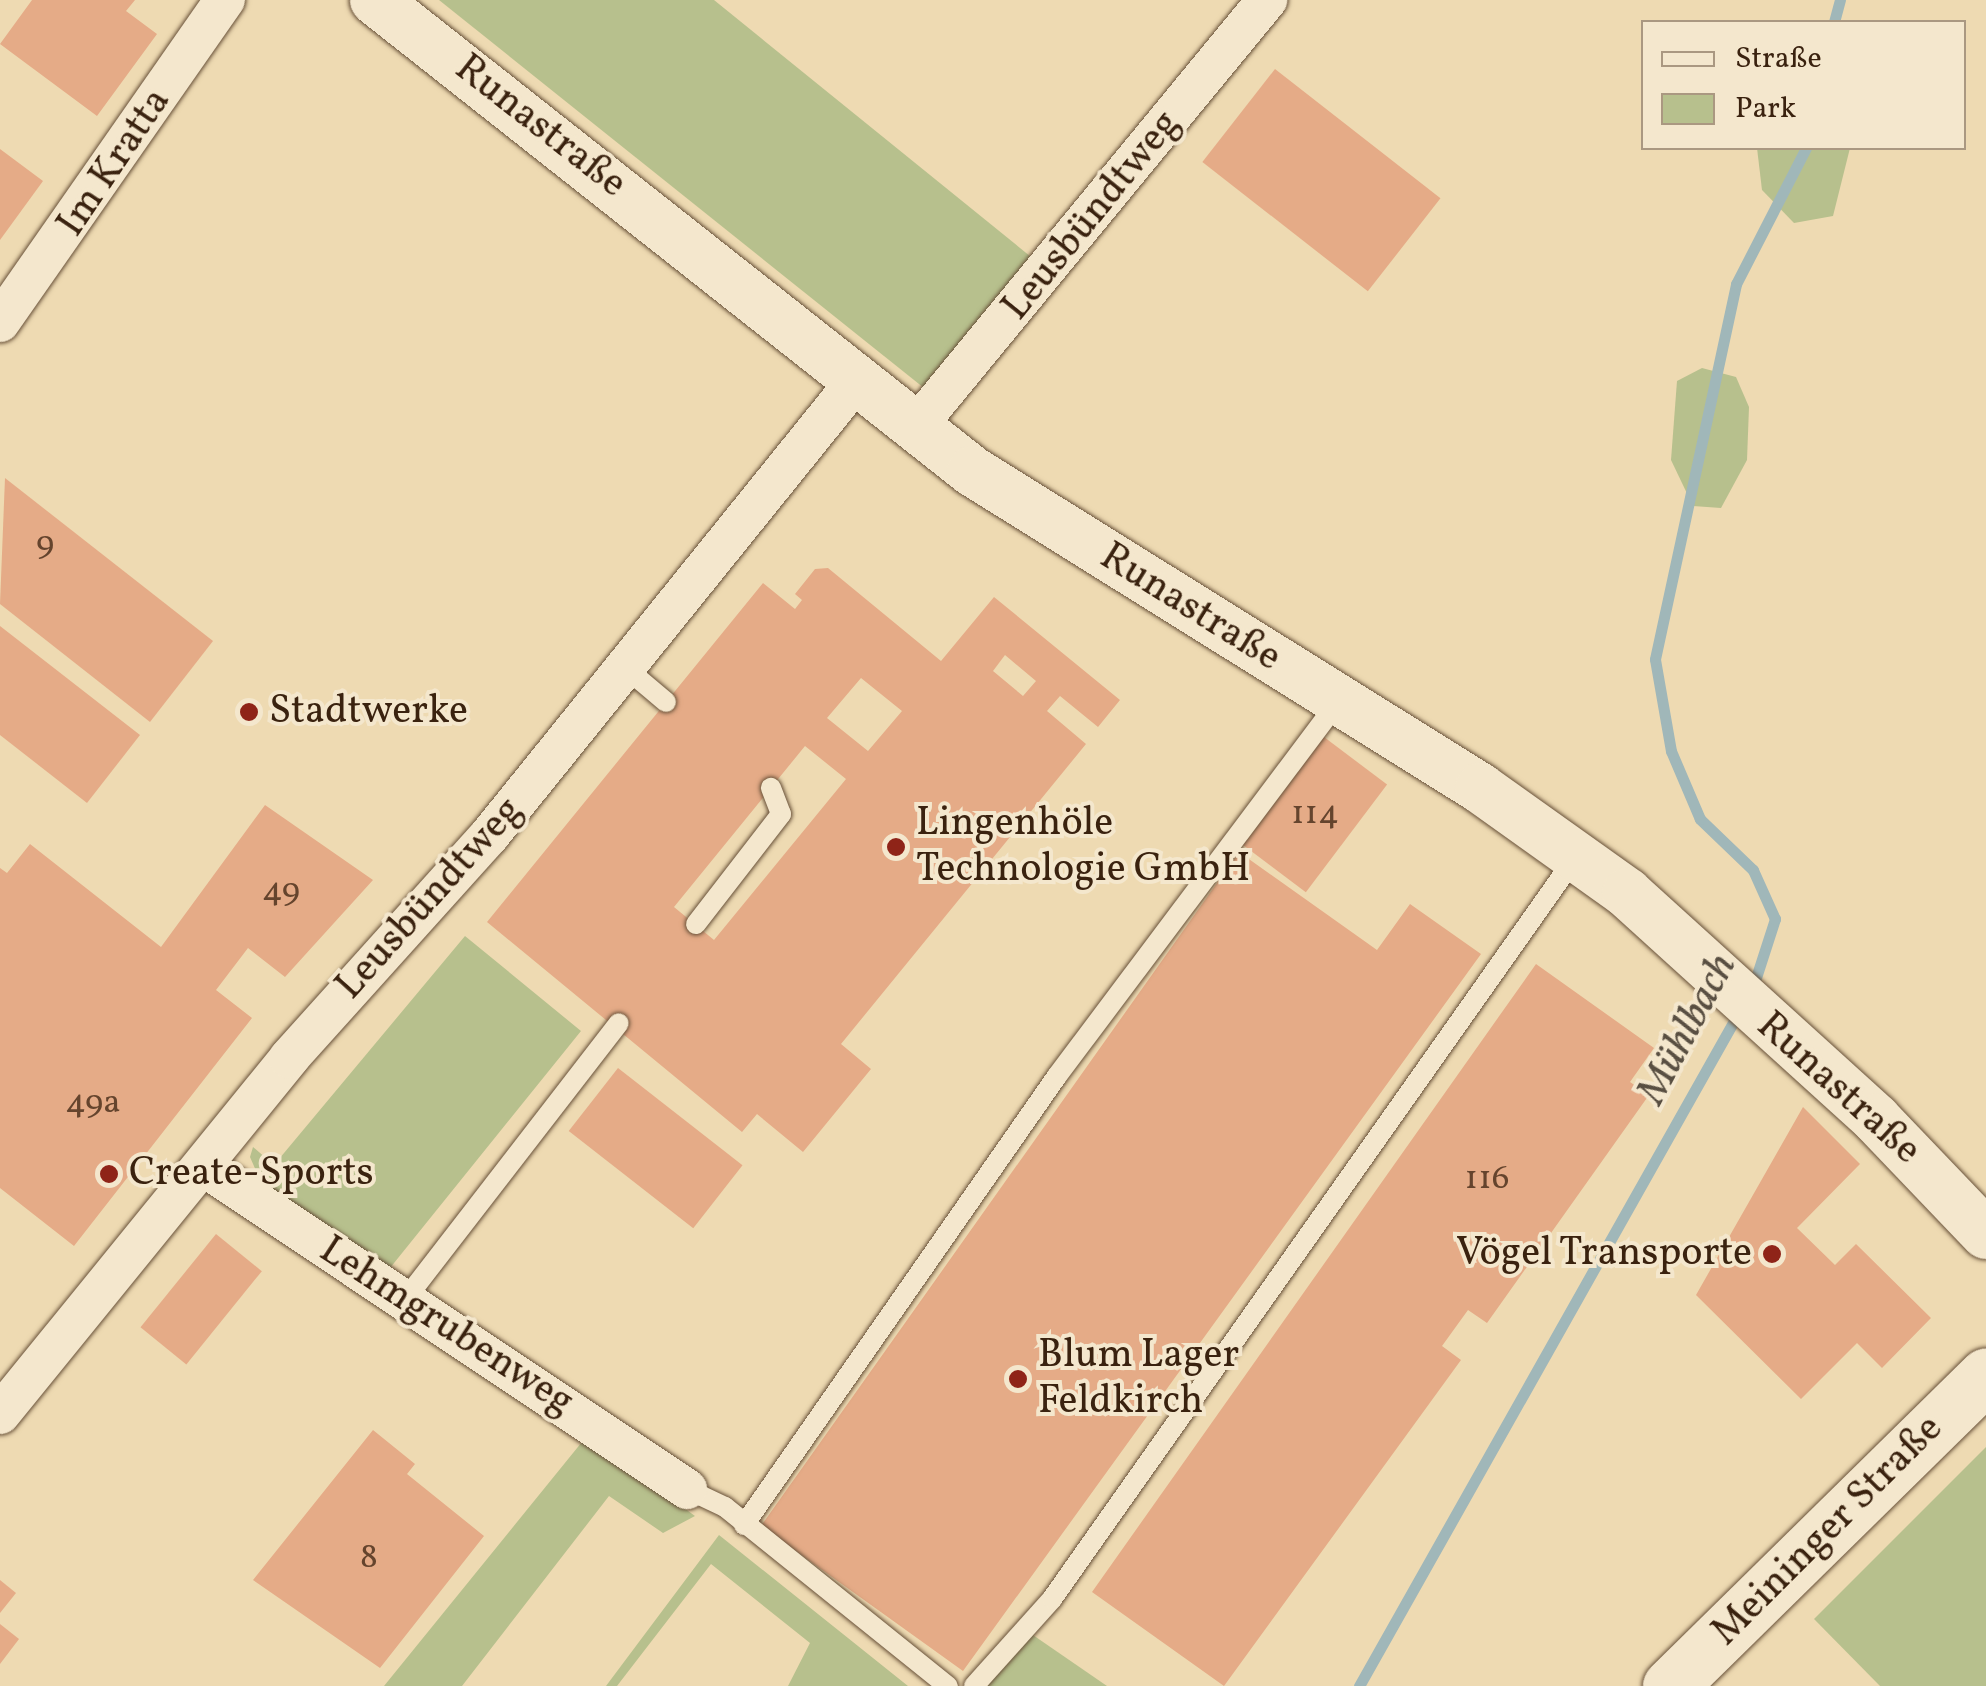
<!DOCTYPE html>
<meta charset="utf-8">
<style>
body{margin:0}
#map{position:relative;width:1986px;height:1686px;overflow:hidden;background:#eedab2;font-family:Vollkorn,serif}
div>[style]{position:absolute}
.green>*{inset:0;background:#b7c08d}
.stream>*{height:11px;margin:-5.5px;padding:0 5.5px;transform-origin:5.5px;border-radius:5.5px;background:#a0b7b9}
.building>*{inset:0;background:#e5ab87;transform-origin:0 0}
.roads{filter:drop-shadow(0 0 2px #675038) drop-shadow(0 0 2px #675038)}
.service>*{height:20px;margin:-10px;padding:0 10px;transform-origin:10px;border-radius:10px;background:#f4e7cd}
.minor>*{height:40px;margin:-20px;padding:0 20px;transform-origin:20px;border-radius:20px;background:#f4e7cd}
.tertiary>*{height:50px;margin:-25px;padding:0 25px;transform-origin:25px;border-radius:25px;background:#f4e7cd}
.secondary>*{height:55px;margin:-27.5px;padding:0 27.5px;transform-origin:27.5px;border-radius:27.5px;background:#f4e7cd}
.dots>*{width:28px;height:28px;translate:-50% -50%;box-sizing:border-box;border:5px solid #f4e7cd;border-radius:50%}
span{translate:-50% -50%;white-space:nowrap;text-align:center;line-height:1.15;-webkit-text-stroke:8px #f4e7cd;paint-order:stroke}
.number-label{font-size:35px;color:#65442d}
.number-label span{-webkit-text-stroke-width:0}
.street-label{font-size:40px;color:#3a220f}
.poi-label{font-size:40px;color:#3a220f}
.left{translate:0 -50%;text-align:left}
.right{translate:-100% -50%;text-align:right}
.water-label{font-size:42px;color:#594f42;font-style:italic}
.legend{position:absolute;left:1641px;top:20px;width:325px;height:130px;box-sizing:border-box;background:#f4e7cd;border:2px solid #aa9881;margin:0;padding:12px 18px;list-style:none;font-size:30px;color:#3a220f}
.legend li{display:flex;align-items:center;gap:20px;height:50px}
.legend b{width:50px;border:2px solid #aa9881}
</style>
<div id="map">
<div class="green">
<div style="clip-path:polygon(439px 0,714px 0,1041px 265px,924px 388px)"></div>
<div style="clip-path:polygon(1850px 148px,1833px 216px,1794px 223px,1762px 190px,1757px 148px)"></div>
<div style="clip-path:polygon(1702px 368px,1736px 377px,1749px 407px,1747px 460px,1721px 508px,1693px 506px,1671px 460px,1677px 381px)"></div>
<div style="clip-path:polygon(465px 936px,581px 1031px,390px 1268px,260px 1180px,250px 1157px,253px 1147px,274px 1165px)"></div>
<div style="clip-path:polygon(586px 1437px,695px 1516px,663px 1533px,609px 1496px,462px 1686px,384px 1686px)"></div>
<div style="clip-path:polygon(1986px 1447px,1986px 1686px,1880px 1686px,1814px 1619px)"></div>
<div style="clip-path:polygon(719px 1535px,908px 1686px,788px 1686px,810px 1643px,711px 1564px,617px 1686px,606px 1686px)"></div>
<div style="clip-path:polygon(1030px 1633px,1107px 1686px,987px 1686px)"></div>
</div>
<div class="stream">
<div style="left:1834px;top:22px;width:23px;rotate:-75deg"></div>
<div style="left:1752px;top:990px;width:75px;rotate:-72.1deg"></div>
<div style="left:1775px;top:919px;width:54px;rotate:-114.2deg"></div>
<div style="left:1753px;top:870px;width:74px;rotate:-136.1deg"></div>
<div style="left:1700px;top:819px;width:74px;rotate:-113.1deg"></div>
<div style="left:1671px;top:751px;width:93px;rotate:-99.9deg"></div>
<div style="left:1655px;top:659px;width:384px;rotate:-77.8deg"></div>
<div style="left:1736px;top:284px;width:153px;rotate:-62.8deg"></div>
<div style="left:1359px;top:1686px;width:776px;rotate:-60.59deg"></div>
</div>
<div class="building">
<div style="clip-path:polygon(32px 0,135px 0,126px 11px,157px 34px,97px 116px,0 44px)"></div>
<div style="left:1275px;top:69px;width:210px;height:118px;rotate:38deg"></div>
<div style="clip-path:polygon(0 149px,43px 181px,0 240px)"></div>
<div style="clip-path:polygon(5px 478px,213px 641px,150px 722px,0 604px)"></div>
<div style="clip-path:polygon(evenodd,828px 568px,941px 661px,994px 597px,1120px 700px,1098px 727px,1060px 696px,1047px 711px,1086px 744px,841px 1044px,871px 1069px,803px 1152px,757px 1114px,742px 1132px,487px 922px,763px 583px,795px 609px,802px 600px,795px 594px,815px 569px,828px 568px,1005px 655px,1036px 681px,1023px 696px,993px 671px,1005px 655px,828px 568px,861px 678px,902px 711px,868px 751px,827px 718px,861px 678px,828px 568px,805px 746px,846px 779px,714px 940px,674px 907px,805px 746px)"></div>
<div style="clip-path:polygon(0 626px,140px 735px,87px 803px,0 735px)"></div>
<div style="left:1324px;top:737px;width:79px;height:135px;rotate:37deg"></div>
<div style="clip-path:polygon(265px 805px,373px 880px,285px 977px,248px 948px,216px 990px,252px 1018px,74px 1246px,0 1188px,0 868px,7px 873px,30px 844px,161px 947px)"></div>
<div style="clip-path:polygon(1239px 852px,1377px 950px,1410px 904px,1481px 954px,963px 1671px,761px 1526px)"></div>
<div style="clip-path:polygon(1536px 964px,1654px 1048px,1630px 1082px,1649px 1095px,1487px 1323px,1468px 1310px,1442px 1346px,1461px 1360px,1224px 1686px,1092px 1592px)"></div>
<div style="left:618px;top:1068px;width:158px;height:80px;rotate:38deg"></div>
<div style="clip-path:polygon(1803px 1107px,1860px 1164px,1797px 1228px,1835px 1265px,1856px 1244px,1931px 1318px,1882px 1368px,1857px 1343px,1801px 1399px,1696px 1295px)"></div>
<div style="left:216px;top:1234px;width:59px;height:120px;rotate:39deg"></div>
<div style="clip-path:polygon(373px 1430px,415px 1464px,407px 1474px,484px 1536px,380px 1668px,253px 1580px)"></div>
<div style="clip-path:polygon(0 1580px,16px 1593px,0 1613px)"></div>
<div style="clip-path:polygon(0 1624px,19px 1639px,0 1664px)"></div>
</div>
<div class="roads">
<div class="service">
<div style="left:627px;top:669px;width:51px;rotate:40.2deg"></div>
<div style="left:696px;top:924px;width:139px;rotate:-52.3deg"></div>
<div style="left:781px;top:814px;width:28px;rotate:-111deg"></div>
<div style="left:404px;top:1301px;width:351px;rotate:-52.3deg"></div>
<div style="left:687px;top:1489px;width:42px;rotate:25.3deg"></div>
<div style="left:725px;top:1507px;width:286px;rotate:38.8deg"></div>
<div style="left:744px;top:1525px;width:547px;rotate:-55.12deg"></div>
<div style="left:1057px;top:1076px;width:469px;rotate:-53.1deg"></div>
<div style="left:974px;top:1686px;width:117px;rotate:-48.1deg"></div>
<div style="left:1052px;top:1599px;width:911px;rotate:-54.79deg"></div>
</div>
<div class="minor">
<div style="left:0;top:322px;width:393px;rotate:-55.1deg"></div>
<div style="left:914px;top:429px;width:556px;rotate:-50.55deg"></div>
<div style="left:203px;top:1166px;width:582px;rotate:33.72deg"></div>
<div style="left:0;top:1414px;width:459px;rotate:-50.9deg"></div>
<div style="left:289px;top:1058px;width:299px;rotate:-48deg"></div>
<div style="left:489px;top:836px;width:585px;rotate:-51.11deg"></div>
</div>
<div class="tertiary">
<div style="left:375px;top:0;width:760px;rotate:38.27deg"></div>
<div style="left:972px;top:471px;width:599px;rotate:31.96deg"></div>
<div style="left:1480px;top:788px;width:181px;rotate:35.5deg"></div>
<div style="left:1627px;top:893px;width:336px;rotate:42.2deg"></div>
<div style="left:1876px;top:1119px;width:159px;rotate:46.3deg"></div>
</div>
<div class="secondary">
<div style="left:1670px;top:1686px;width:443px;rotate:-44.5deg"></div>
</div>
</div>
<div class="dots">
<div style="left:249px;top:712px;background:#8f2418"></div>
<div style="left:896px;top:847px;background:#8f2418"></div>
<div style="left:109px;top:1174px;background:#8f2418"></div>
<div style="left:1772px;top:1254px;background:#8f2418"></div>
<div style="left:1018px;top:1379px;background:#8f2418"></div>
</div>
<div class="number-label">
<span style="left:45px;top:544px">9</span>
<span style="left:1315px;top:814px">114</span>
<span style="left:281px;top:891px">49</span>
<span style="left:93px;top:1103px">49a</span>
<span style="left:1487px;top:1179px">116</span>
<span style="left:369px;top:1558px">8</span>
</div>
<div class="street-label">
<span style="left:540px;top:127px;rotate:38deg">Runastraße</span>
<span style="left:115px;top:163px;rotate:-56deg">Im Kratta</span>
<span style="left:1092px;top:216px;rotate:-51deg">Leusbündtweg</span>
<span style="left:1190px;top:608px;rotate:32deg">Runastraße</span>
<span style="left:430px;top:899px;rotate:-48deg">Leusbündtweg</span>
<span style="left:1838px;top:1089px;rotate:42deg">Runastraße</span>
<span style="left:446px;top:1327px;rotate:33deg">Lehmgrubenweg</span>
<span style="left:1828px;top:1531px;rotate:-45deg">Meininger Straße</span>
</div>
<div class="poi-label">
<span class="left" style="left:269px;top:712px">Stadtwerke</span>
<span class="left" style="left:916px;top:847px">Lingenhöle<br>Technologie GmbH</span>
<span class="left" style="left:129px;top:1174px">Create-Sports</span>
<span class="right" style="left:1752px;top:1254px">Vögel Transporte</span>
<span class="left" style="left:1038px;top:1379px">Blum Lager<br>Feldkirch</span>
</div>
<div class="water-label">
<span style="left:1689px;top:1030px;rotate:-62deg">Mühlbach</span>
</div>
<ul class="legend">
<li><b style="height:12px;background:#f4e7cd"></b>Straße</li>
<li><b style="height:28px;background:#b7c08d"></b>Park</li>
</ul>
</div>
